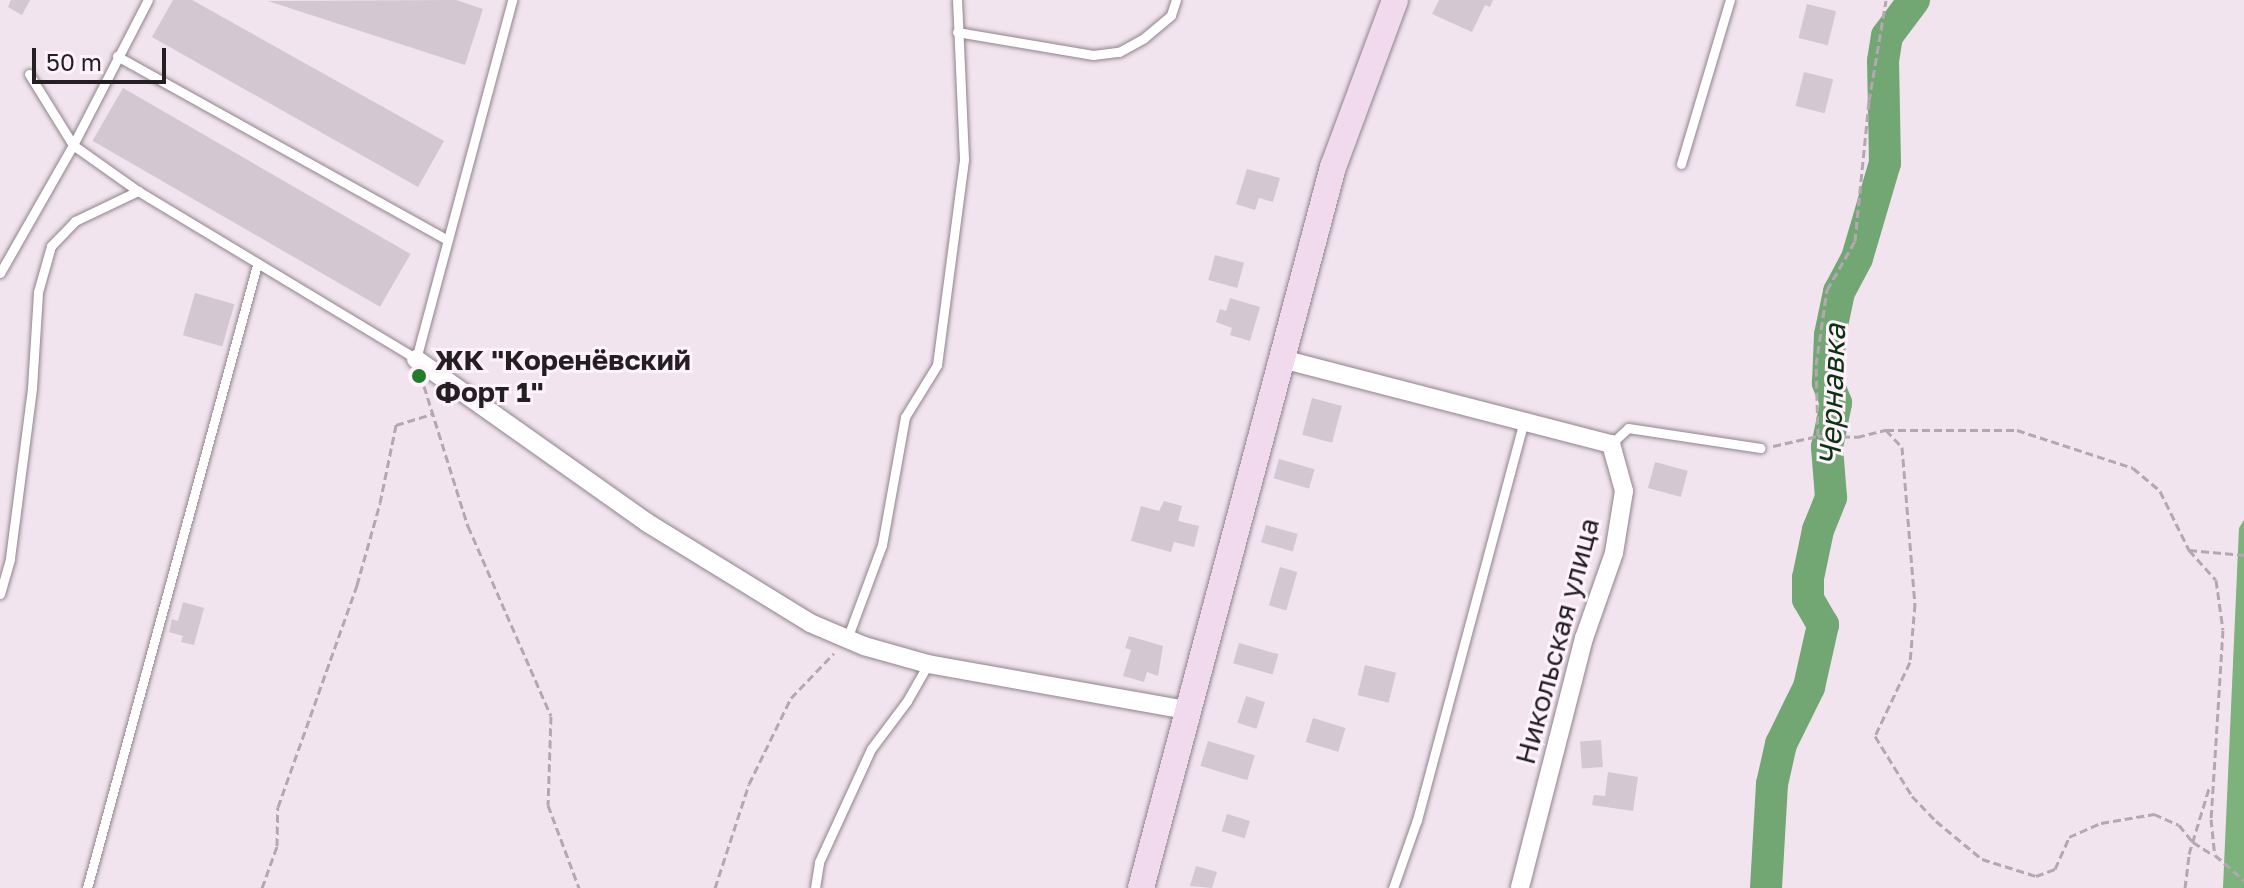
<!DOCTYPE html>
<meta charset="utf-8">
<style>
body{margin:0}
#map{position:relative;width:2244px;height:888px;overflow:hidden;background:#f1e4ef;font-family:"Golos Text",sans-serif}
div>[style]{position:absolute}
.forest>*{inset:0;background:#7db27d}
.river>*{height:32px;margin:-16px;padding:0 16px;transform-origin:16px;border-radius:16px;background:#72a773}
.building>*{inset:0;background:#d3c7d1;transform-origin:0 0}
.path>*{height:3px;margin-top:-1.5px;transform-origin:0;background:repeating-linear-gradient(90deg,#b3a8b1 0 8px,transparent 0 12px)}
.roads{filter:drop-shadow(0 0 2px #8f838d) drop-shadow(0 0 2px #8f838d)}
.lane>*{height:9px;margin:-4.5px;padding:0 4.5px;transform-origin:4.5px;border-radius:4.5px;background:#fff}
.street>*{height:18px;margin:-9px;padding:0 9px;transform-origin:9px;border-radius:9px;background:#fff}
.secondary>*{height:26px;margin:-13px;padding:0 13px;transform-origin:13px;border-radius:13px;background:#f1daee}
.dots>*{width:22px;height:22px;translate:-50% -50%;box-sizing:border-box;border:4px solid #fef2fc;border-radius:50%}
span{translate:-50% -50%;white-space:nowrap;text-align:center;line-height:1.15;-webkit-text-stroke:6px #fef2fc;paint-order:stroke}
.poi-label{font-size:28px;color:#241f23;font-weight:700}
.left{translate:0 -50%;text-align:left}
.street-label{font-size:28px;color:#241f23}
.water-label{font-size:30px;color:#0c320f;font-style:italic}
.scale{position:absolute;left:32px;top:48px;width:134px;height:36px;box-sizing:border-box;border:4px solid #241f23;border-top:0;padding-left:10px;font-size:24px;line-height:28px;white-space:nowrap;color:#241f23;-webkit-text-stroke:6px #fef2fc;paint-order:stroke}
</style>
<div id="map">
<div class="forest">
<div style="clip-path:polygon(2244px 520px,2244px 888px,2223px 888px,2239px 528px)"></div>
</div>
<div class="river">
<div style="left:1766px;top:888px;width:104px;rotate:-86.7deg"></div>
<div style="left:1772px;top:784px;width:41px;rotate:-77.3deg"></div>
<div style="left:1781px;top:744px;width:64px;rotate:-63.8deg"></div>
<div style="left:1809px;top:687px;width:64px;rotate:-77.3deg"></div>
<div style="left:1823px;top:625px;width:30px;rotate:-120deg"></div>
<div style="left:1808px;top:599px;width:21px;rotate:-90deg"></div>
<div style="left:1808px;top:578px;width:49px;rotate:-78.2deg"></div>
<div style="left:1818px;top:530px;width:35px;rotate:-68deg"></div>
<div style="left:1831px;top:497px;width:50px;rotate:-94.6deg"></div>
<div style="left:1827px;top:447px;width:45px;rotate:-78.4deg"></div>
<div style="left:1836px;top:403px;width:22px;rotate:-112deg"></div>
<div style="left:1828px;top:383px;width:48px;rotate:-87.6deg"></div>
<div style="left:1830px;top:335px;width:44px;rotate:-78.2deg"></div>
<div style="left:1839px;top:292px;width:38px;rotate:-62deg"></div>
<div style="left:1857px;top:258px;width:99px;rotate:-73.6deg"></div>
<div style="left:1885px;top:163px;width:102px;rotate:-91.1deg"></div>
<div style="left:1883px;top:61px;width:25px;rotate:-81deg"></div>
<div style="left:1887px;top:36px;width:45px;rotate:-53.1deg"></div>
</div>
<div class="building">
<div style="clip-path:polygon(11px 0,30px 0,22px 15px,8px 7px)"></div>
<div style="clip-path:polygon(173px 0,192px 0,444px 141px,418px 187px,152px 37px)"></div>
<div style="clip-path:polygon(456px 0,483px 9px,465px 65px,268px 1px)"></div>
<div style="clip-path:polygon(1439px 0,1493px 0,1490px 7px,1485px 5px,1472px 32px,1432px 14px)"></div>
<div style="left:1807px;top:4px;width:30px;height:35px;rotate:14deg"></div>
<div style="left:1804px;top:72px;width:30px;height:35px;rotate:14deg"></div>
<div style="left:123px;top:88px;width:332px;height:61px;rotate:30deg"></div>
<div style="clip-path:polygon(1247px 169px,1280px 178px,1273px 202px,1259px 198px,1255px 210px,1236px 204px)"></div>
<div style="left:1215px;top:255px;width:30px;height:26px;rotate:15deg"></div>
<div style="left:195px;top:293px;width:41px;height:44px;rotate:16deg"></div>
<div style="clip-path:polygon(1230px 298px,1260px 307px,1250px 341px,1230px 335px,1232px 328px,1216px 322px,1220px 309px,1226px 311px)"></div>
<div style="left:1312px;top:398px;width:31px;height:38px;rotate:15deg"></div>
<div style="left:1279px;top:459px;width:37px;height:20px;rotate:16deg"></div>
<div style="left:1655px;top:462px;width:34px;height:27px;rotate:15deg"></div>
<div style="clip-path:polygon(1164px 501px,1182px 506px,1178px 521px,1199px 526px,1194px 547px,1174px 542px,1171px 552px,1131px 541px,1141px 506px,1159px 511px)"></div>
<div style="left:1266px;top:525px;width:33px;height:18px;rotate:16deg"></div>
<div style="left:1280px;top:567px;width:18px;height:40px;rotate:16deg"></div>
<div style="clip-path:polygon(183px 602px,204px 608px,194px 645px,181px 642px,183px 636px,169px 632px,172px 619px,178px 621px)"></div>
<div style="clip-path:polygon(1129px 636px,1163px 646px,1158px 676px,1147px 672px,1144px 682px,1123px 676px,1131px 650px,1125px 648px)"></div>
<div style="left:1239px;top:643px;width:41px;height:21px;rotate:16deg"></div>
<div style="left:1365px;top:665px;width:32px;height:31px;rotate:14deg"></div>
<div style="left:1246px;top:696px;width:20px;height:28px;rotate:18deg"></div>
<div style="left:1313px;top:718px;width:34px;height:25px;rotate:17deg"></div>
<div style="left:1601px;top:740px;width:27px;height:21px;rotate:86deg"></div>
<div style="left:1208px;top:741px;width:49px;height:26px;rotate:17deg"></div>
<div style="clip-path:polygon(1608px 772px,1638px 777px,1633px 811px,1592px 805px,1594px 795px,1605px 796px)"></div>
<div style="left:1227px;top:814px;width:24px;height:18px;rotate:17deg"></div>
<div style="clip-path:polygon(1196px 866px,1217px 872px,1212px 888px,1190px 886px)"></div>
</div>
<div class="path">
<div style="left:424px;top:386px;width:147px;rotate:72.6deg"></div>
<div style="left:468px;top:526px;width:207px;rotate:66.4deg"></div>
<div style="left:551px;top:716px;width:89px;rotate:91.9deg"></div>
<div style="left:548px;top:805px;width:89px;rotate:69.5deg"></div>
<div style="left:1886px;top:430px;width:23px;rotate:47deg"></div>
<div style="left:1902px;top:447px;width:158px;rotate:85.3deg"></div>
<div style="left:1915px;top:604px;width:58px;rotate:94.9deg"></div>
<div style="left:1910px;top:662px;width:82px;rotate:115.3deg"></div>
<div style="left:1875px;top:736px;width:70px;rotate:58.3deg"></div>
<div style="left:1912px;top:796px;width:35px;rotate:46deg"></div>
<div style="left:1936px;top:821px;width:60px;rotate:39.6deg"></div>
<div style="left:1982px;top:859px;width:57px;rotate:17.5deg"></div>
<div style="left:2036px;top:876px;width:20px;rotate:-20deg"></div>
<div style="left:2055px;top:869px;width:35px;rotate:-66deg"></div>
<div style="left:2069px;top:837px;width:35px;rotate:-24deg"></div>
<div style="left:2101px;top:823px;width:54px;rotate:-9.6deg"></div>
<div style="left:2154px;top:814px;width:27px;rotate:24deg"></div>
<div style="left:2179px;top:825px;width:22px;rotate:51deg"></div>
<div style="left:2193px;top:842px;width:24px;rotate:33deg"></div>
<div style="left:1818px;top:436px;width:71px;rotate:-91.6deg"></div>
<div style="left:1816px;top:365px;width:76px;rotate:-81.7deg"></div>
<div style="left:1827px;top:290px;width:56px;rotate:-60.3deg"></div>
<div style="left:1855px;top:241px;width:141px;rotate:-84.3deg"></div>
<div style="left:1869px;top:101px;width:102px;rotate:-80.4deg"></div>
<div style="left:1773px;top:446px;width:46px;rotate:-12.5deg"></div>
<div style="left:1818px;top:436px;width:39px;rotate:1deg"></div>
<div style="left:1857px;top:437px;width:30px;rotate:-14deg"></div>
<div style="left:1886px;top:430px;width:131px"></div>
<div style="left:2017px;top:430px;width:122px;rotate:18.1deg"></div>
<div style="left:2133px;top:468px;width:35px;rotate:40deg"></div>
<div style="left:2160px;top:491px;width:66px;rotate:63.8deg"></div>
<div style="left:2189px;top:550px;width:40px;rotate:48deg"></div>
<div style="left:2216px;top:580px;width:50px;rotate:82deg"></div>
<div style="left:2223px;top:630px;width:189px;rotate:93.6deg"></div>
<div style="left:2211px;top:819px;width:36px;rotate:84deg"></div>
<div style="left:2215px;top:855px;width:38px;rotate:41deg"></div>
<div style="left:2189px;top:550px;width:55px;rotate:5.2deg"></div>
<div style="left:262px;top:888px;width:45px;rotate:-70.3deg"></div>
<div style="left:277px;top:846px;width:39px;rotate:-89deg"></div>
<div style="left:278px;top:807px;width:236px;rotate:-70.4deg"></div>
<div style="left:357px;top:585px;width:85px;rotate:-74.3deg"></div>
<div style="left:380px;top:503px;width:80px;rotate:-78.4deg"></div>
<div style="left:396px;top:425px;width:39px;rotate:-17deg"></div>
<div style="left:715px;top:888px;width:109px;rotate:-71.9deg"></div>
<div style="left:749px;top:784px;width:96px;rotate:-64deg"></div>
<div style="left:791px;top:698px;width:62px;rotate:-46.3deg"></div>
<div style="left:2185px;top:888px;width:34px;rotate:-83deg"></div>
<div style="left:2189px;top:854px;width:72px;rotate:-73.1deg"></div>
</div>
<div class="roads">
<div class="lane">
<div style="left:957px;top:32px;width:138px;rotate:9.6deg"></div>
<div style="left:1093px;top:55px;width:26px;rotate:-7deg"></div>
<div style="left:1119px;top:52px;width:29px;rotate:-29deg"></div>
<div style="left:1144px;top:38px;width:35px;rotate:-40deg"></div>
<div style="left:1171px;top:15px;width:16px;rotate:-72deg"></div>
<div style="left:117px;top:56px;width:378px;rotate:29.1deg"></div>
<div style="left:29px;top:74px;width:84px;rotate:58.2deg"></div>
<div style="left:73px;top:145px;width:80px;rotate:35.3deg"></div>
<div style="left:138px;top:191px;width:325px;rotate:31.1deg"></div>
<div style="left:416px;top:359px;width:372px;rotate:-75deg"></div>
<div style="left:1681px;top:164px;width:171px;rotate:-73.4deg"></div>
<div style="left:0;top:273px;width:147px;rotate:-60.3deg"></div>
<div style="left:73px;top:145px;width:163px;rotate:-62.7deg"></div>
<div style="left:1611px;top:444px;width:23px;rotate:-43deg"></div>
<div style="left:1628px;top:428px;width:134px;rotate:8.6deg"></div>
<div style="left:0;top:594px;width:37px;rotate:-74deg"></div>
<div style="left:10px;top:558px;width:171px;rotate:-82.6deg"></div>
<div style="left:32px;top:388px;width:96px;rotate:-86.4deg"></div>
<div style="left:38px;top:292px;width:48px;rotate:-74.2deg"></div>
<div style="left:51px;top:246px;width:35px;rotate:-46deg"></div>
<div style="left:75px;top:221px;width:70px;rotate:-25.5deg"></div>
<div style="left:847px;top:639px;width:100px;rotate:-69.6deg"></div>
<div style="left:882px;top:545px;width:130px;rotate:-79.8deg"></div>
<div style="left:905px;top:417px;width:61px;rotate:-58.4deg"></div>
<div style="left:937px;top:365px;width:208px;rotate:-82.5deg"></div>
<div style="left:964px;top:159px;width:159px;rotate:-92.5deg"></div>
<div style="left:87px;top:888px;width:646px;rotate:-74.74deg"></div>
<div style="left:815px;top:888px;width:26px;rotate:-81deg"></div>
<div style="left:819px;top:862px;width:124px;rotate:-65.3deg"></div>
<div style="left:871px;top:749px;width:60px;rotate:-53.1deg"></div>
<div style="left:907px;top:701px;width:43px;rotate:-60.4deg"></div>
<div style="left:1393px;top:888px;width:72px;rotate:-70.6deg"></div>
<div style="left:1417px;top:820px;width:412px;rotate:-75deg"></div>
</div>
<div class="street">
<div style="left:416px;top:359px;width:282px;rotate:35.3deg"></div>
<div style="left:646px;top:522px;width:193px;rotate:31.6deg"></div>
<div style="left:810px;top:623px;width:59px;rotate:23.1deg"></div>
<div style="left:864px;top:646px;width:66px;rotate:15.7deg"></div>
<div style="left:928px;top:664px;width:263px;rotate:10.1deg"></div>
<div style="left:1282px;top:359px;width:340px;rotate:14.5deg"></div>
<div style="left:1611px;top:444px;width:49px;rotate:74.5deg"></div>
<div style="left:1624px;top:491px;width:63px;rotate:99.2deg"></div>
<div style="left:1614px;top:553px;width:90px;rotate:109.4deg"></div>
<div style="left:1584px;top:638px;width:258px;rotate:104.4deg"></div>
</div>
<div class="secondary">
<div style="left:1141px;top:888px;width:746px;rotate:-75.09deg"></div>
<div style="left:1333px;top:167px;width:178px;rotate:-69.6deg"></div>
</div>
</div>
<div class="dots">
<div style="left:419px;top:376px;background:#227c2b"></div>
</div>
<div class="poi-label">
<span class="left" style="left:435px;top:376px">ЖК "Коренёвский<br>Форт 1"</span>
</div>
<div class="street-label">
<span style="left:1557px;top:641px;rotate:-75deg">Никольская улица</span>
</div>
<div class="water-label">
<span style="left:1832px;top:395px;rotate:-88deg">Чернавка</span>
</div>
<div class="scale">50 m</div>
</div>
